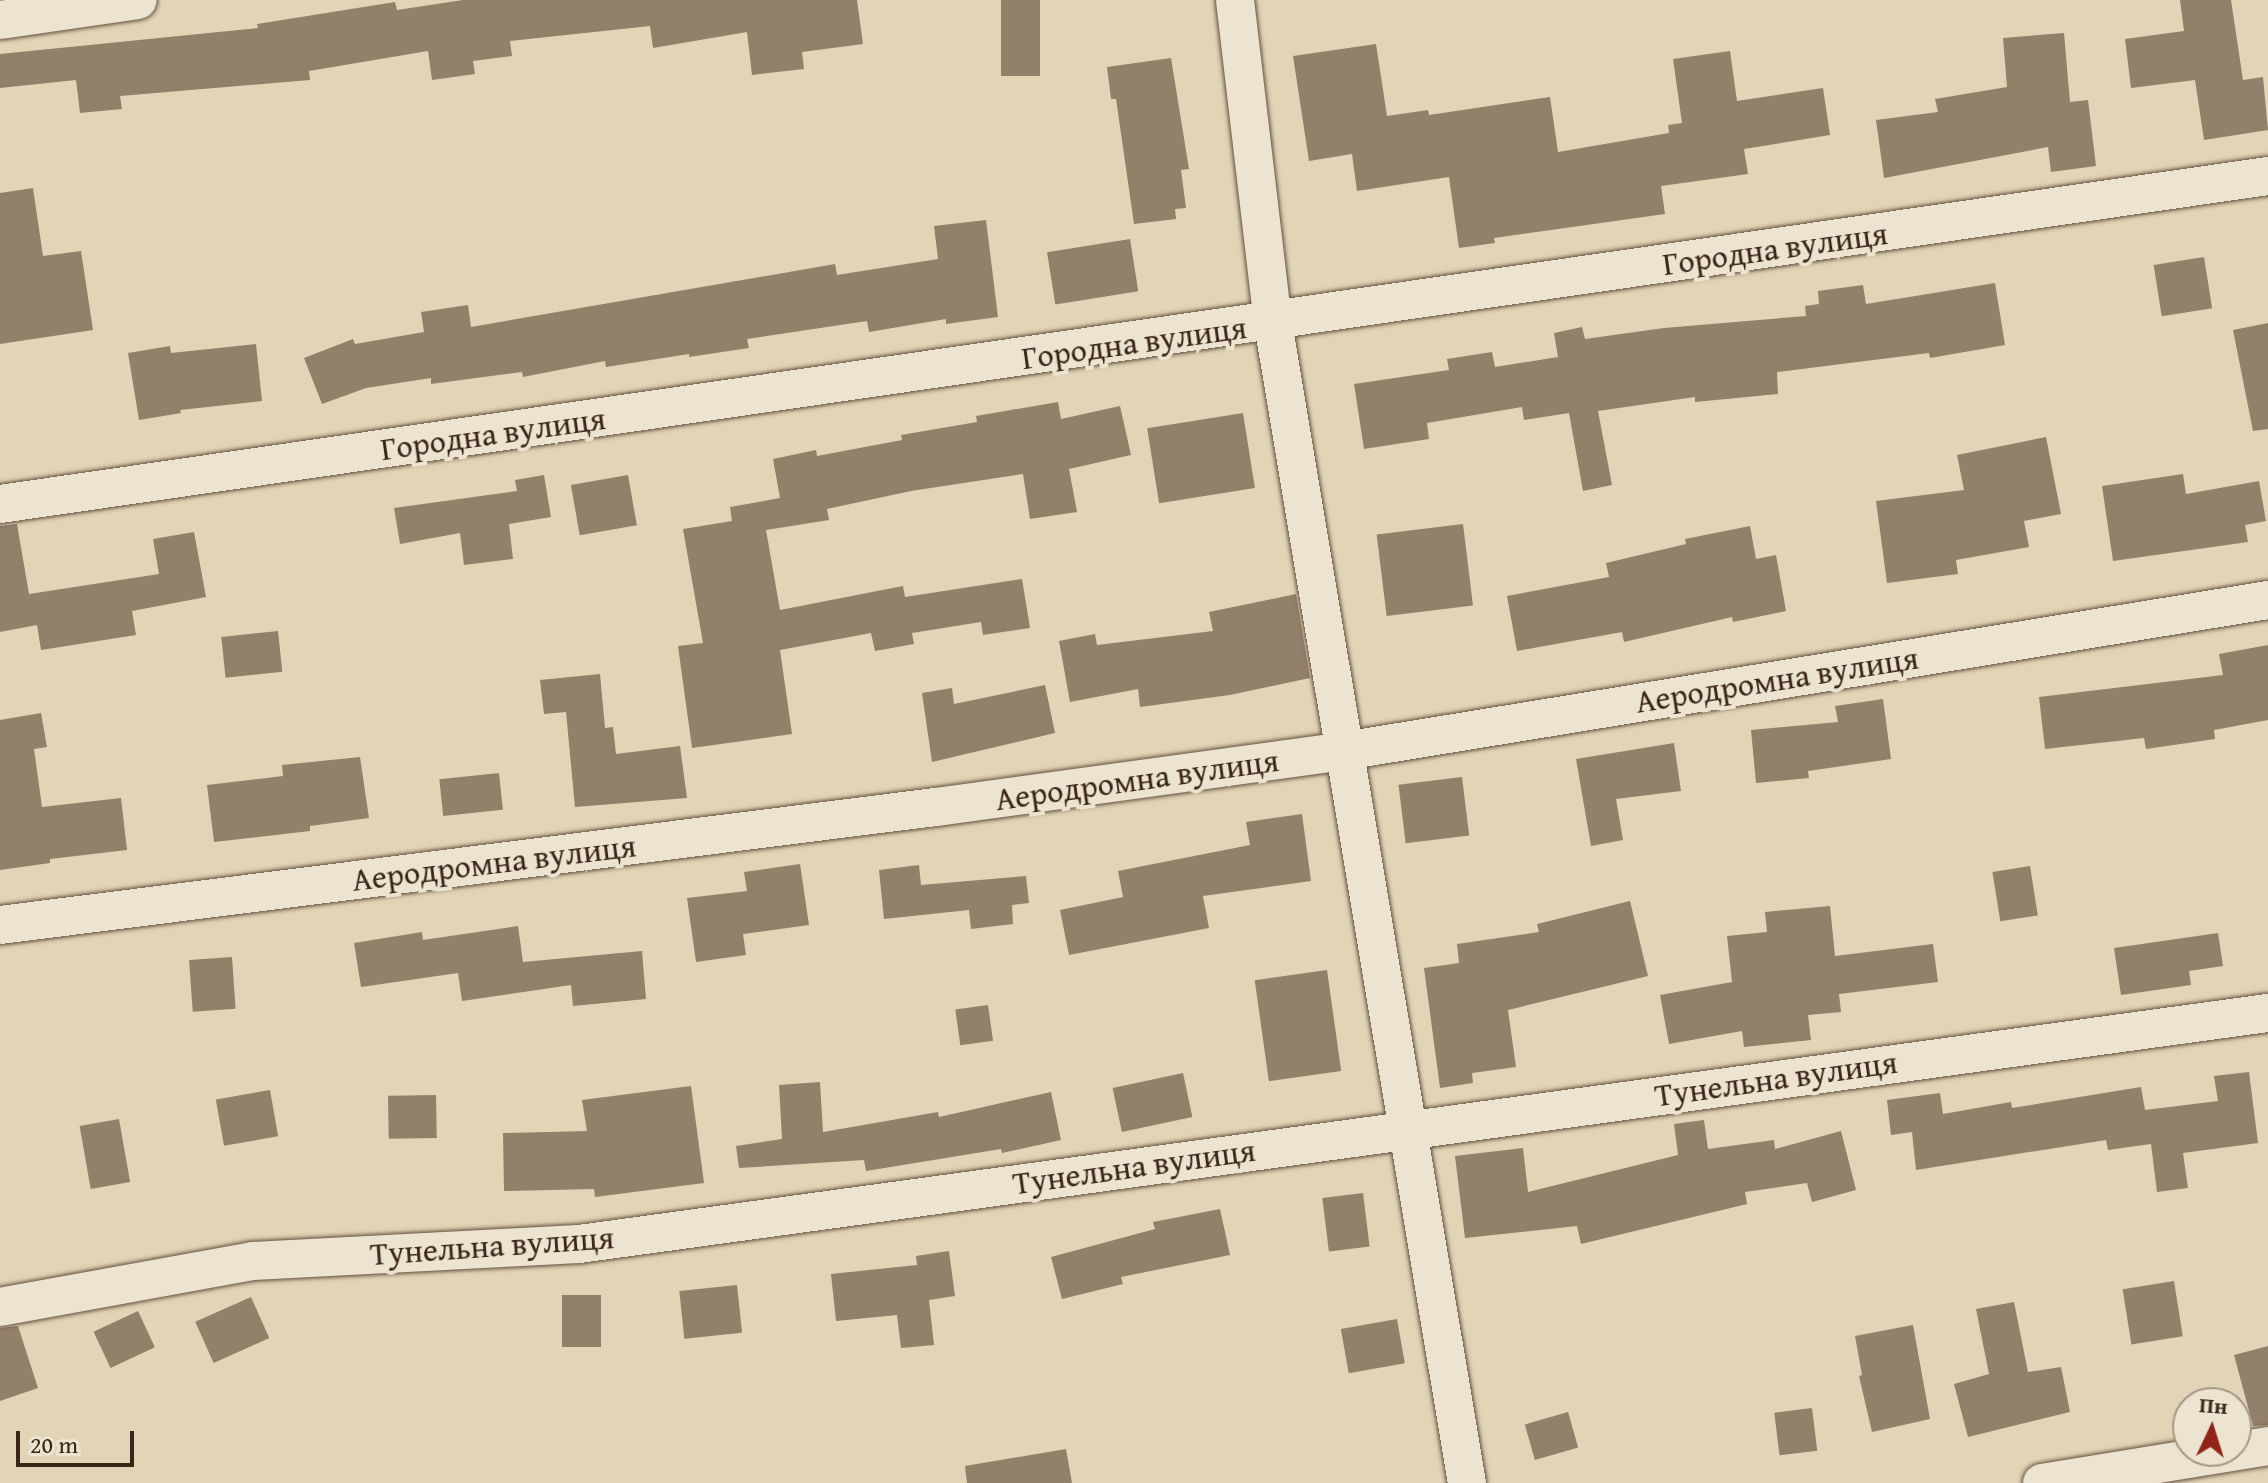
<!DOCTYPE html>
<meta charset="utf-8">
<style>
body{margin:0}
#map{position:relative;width:2268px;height:1483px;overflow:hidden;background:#e2d4b7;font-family:"Gentium Book Plus",serif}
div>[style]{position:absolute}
.building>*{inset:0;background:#91806a;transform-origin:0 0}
.roads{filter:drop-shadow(0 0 2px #64513f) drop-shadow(0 0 2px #64513f)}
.minor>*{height:38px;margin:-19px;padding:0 19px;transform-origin:19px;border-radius:19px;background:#ece3d0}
span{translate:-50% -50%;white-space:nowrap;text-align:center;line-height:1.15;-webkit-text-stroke:8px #ece3d0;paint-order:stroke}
.street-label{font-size:32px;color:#3a2517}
.north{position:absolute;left:2172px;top:1387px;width:80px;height:80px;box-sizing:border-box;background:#ece3d0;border:2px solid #a59786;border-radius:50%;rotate:4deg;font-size:22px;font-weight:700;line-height:32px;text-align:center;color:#3a2517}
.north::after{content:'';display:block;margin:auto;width:28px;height:36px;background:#8f2418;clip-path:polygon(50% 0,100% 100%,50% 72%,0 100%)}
.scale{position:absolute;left:16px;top:1431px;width:118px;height:36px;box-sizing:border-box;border:4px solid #3a2517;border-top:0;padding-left:10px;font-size:24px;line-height:28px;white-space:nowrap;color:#3a2517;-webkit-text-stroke:6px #ece3d0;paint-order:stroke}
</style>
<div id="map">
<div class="building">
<div style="clip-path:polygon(463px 0,857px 0,863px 44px,802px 52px,804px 69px,752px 75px,747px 32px,653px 48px,650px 26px,510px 41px,512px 56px,473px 61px,475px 74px,432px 80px,428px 51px,309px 71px,310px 80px,120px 96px,122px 109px,80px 113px,76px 80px,0 88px,0 54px,258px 28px,257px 24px,395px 2px,397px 10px)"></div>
<div style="left:1001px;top:0;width:39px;height:76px"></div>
<div style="clip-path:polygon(2180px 0,2231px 0,2243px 80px,2263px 77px,2268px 130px,2204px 140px,2195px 80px,2131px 88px,2125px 39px,2184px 31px)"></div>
<div style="clip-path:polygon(2064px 33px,2070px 102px,2088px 100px,2096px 166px,2051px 172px,2048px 147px,1884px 178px,1876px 120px,1938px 112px,1935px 99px,2007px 87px,2003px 38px)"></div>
<div style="clip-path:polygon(1376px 44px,1387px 116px,1428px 110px,1429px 115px,1550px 97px,1558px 152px,1669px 133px,1668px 125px,1682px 123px,1673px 59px,1730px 51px,1737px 101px,1823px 88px,1830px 135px,1744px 149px,1748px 174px,1661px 186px,1665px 214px,1494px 238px,1495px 243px,1459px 248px,1449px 177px,1357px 191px,1352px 154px,1309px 161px,1293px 56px)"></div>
<div style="clip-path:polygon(1171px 58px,1189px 169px,1181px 170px,1186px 208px,1175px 209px,1176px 219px,1134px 224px,1116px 99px,1111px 99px,1107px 67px)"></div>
<div style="clip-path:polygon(33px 188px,43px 256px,81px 251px,93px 330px,0 344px,0 193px)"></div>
<div style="clip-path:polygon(986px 220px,998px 317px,946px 324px,946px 319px,869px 332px,867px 321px,747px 339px,749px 348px,689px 357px,689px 354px,606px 367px,605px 361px,523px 377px,522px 372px,431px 384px,431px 378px,366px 388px,322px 404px,304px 358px,353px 339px,355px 344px,424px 332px,421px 312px,468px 305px,471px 327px,835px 264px,837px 275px,938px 259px,934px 226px)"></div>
<div style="left:1130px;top:239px;width:53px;height:84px;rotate:81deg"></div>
<div style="left:2204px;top:257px;width:52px;height:51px;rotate:81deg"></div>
<div style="clip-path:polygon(1995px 283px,2005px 345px,1930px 358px,1929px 353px,1777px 372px,1778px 394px,1695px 402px,1695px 397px,1598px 411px,1612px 485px,1583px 491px,1569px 413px,1524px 420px,1522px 407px,1427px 423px,1429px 439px,1364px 449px,1354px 384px,1449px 370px,1447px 359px,1492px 352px,1495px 367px,1558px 357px,1554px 333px,1582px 327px,1585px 339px,1664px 328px,1806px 316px,1805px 306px,1819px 304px,1818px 291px,1863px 285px,1866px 304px)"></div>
<div style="clip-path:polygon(2268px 323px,2268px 429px,2253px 431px,2233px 330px)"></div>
<div style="clip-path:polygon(256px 344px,262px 401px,180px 410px,181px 413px,139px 420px,128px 353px,170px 346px,171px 353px)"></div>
<div style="clip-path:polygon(1058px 402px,1061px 419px,1120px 406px,1131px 455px,1069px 469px,1077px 512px,1030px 519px,1023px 474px,911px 491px,827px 509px,829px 520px,766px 530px,780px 610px,903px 586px,905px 597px,1022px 579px,1030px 628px,983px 635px,981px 622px,912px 633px,914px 644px,875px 651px,871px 633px,780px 650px,792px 734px,692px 748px,678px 646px,703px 643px,683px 529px,732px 521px,730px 507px,780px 498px,773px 459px,816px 450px,817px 456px,902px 440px,901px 435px,977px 422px,976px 416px)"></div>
<div style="left:1243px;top:413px;width:76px;height:97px;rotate:81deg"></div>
<div style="clip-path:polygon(2046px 437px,2061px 514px,2024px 521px,2029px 547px,1956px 560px,1958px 574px,1887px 583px,1876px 501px,1964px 490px,1957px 455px)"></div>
<div style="clip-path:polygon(2183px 474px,2186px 494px,2259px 481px,2266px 521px,2245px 525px,2248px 542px,2113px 561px,2102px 486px)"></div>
<div style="clip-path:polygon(544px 475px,551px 517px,509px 524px,513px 559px,464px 565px,460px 533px,400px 544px,394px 508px,517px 491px,515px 480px)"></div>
<div style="left:628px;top:475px;width:51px;height:58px;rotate:80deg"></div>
<div style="clip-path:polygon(17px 524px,29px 594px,159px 574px,153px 539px,194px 532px,206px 597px,132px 611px,136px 635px,41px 650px,37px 625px,0 632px,0 526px)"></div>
<div style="left:1463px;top:524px;width:82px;height:87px;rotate:83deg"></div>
<div style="clip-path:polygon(1750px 526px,1756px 559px,1776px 555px,1786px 611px,1733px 622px,1732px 617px,1624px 642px,1622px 632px,1517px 651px,1507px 596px,1609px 577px,1606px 563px,1686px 544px,1685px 539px)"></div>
<div style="clip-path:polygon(1296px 594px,1310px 678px,1230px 695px,1140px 707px,1138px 689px,1070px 702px,1059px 641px,1095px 634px,1097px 645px,1213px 631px,1209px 612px)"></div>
<div style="left:278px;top:631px;width:41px;height:57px;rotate:84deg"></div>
<div style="clip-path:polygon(2268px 645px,2268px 720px,2214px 730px,2215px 739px,2146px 749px,2144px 738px,2045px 749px,2039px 697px,2223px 675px,2219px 654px)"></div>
<div style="clip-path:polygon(600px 674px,605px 728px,613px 727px,616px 754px,680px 746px,687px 798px,575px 807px,566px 712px,544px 714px,540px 680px)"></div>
<div style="clip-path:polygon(1045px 685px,1055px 733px,932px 762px,922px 693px,952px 688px,954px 704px)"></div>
<div style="clip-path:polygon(1883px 699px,1891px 759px,1808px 771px,1809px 778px,1756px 783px,1751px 730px,1838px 722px,1835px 706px)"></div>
<div style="clip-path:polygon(41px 713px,47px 747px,34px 749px,42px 807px,121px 798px,127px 850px,50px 859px,50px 863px,0 870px,0 720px)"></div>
<div style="clip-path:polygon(1674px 743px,1681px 791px,1616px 799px,1623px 840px,1591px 846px,1576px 759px)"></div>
<div style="clip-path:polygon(360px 757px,369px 818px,310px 826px,310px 831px,214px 842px,207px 785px,283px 776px,282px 765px)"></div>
<div style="left:499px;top:773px;width:37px;height:60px;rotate:84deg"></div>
<div style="left:1462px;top:777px;width:59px;height:64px;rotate:83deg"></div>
<div style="clip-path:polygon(1302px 814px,1311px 881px,1203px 896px,1209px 928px,1069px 955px,1060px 910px,1123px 897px,1118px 871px,1250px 845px,1246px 822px)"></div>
<div style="clip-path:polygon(800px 864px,809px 925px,743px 934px,746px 955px,696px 962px,687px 898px,747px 891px,744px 872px)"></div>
<div style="clip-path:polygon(919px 865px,921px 885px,1026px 876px,1029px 903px,1012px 905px,1013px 924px,971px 929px,969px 910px,884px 919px,879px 870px)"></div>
<div style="left:2030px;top:866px;width:50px;height:38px;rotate:81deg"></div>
<div style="clip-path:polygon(1630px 901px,1648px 976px,1508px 1010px,1516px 1067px,1472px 1073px,1473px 1083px,1440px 1088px,1424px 968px,1459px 963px,1457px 944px,1539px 932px,1537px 924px)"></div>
<div style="clip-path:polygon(1830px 906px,1835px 956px,1933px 944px,1938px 982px,1839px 994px,1841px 1012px,1808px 1015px,1811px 1040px,1744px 1047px,1742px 1031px,1669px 1044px,1660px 995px,1732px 982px,1727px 936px,1767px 932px,1765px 912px)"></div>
<div style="clip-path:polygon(518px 926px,523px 962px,642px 951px,646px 999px,573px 1006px,571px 985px,462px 1001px,458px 973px,361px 987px,354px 943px,422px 932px,423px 940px)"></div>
<div style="clip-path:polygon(2218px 933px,2223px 966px,2189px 971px,2191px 985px,2121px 995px,2114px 948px)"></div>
<div style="left:232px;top:957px;width:52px;height:43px;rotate:86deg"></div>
<div style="left:1327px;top:970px;width:102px;height:73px;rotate:82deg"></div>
<div style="left:988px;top:1005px;width:36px;height:33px;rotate:82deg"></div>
<div style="clip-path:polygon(2249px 1072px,2258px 1143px,2183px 1153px,2188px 1188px,2157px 1192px,2151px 1144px,2108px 1150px,2106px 1140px,1916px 1170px,1912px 1132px,1891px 1135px,1887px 1100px,1940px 1093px,1943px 1114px,2011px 1102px,2012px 1108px,2141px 1087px,2145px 1110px,2218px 1101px,2214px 1076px)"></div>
<div style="left:1183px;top:1073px;width:45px;height:72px;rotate:78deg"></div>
<div style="clip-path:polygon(820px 1082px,823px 1132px,938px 1112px,939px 1117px,1051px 1092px,1061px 1140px,1002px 1153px,1001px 1149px,866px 1171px,864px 1160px,739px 1168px,736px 1146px,782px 1139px,779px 1085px)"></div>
<div style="clip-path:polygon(691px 1086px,704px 1183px,595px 1197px,594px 1189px,504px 1191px,503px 1133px,587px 1131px,582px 1100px)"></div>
<div style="left:270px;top:1090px;width:47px;height:55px;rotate:80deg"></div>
<div style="left:436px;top:1095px;width:43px;height:48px;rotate:89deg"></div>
<div style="left:119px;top:1119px;width:64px;height:40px;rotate:80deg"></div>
<div style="clip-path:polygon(1704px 1120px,1708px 1149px,1774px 1140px,1775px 1149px,1841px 1131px,1856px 1190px,1812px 1202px,1807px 1183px,1745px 1192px,1747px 1204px,1581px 1244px,1577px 1226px,1465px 1238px,1455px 1156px,1523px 1148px,1528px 1192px,1678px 1155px,1674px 1124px)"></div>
<div style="left:1363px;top:1193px;width:54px;height:41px;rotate:83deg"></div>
<div style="clip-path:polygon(1220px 1209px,1230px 1255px,1121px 1277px,1123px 1284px,1062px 1299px,1051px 1257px,1155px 1229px,1153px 1222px)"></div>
<div style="clip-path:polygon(949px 1251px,955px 1296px,929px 1300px,934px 1345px,901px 1348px,897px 1315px,836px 1321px,831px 1274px,917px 1265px,916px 1256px)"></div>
<div style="left:2174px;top:1281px;width:56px;height:52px;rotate:81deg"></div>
<div style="left:737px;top:1285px;width:48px;height:58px;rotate:84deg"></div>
<div style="left:562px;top:1295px;width:39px;height:52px"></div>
<div style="left:251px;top:1297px;width:45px;height:61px;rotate:66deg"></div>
<div style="clip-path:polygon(2014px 1302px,2028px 1372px,2061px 1367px,2070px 1412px,1968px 1437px,1954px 1384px,1989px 1374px,1976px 1309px)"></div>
<div style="left:138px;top:1311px;width:40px;height:49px;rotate:65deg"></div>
<div style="left:1397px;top:1319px;width:45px;height:57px;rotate:80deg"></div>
<div style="clip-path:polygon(1913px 1325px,1930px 1419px,1872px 1432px,1859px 1376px,1862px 1375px,1855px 1336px)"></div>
<div style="clip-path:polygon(18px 1326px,38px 1388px,0 1401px,0 1328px)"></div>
<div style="clip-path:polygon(2268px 1346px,2268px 1425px,2253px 1426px,2234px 1355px)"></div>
<div style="left:1812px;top:1408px;width:43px;height:38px;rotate:83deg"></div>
<div style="left:1568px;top:1412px;width:37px;height:45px;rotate:74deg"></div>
<div style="clip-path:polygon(1066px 1449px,1072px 1483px,967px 1483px,965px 1466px)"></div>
</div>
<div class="roads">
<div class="minor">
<div style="left:1235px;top:0;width:325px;rotate:83.3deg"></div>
<div style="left:1273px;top:323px;width:1176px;rotate:80.51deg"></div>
<div style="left:0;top:20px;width:139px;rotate:-8.2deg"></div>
<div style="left:0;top:504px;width:2292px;rotate:-8.23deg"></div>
<div style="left:0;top:925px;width:943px;rotate:-7.19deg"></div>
<div style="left:936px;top:807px;width:412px;rotate:-7.8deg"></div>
<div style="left:1344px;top:751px;width:936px;rotate:-9.28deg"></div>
<div style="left:0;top:1307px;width:257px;rotate:-10.3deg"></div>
<div style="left:253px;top:1261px;width:326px;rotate:-3deg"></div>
<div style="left:579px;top:1244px;width:1705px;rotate:-7.79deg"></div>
<div style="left:2042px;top:1483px;width:229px;rotate:-9.3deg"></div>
</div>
</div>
<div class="street-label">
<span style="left:1775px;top:249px;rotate:-8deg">Городна вулиця</span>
<span style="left:1134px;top:343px;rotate:-8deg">Городна вулиця</span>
<span style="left:493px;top:434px;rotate:-8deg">Городна вулиця</span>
<span style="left:1777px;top:680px;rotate:-9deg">Аеродромна вулиця</span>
<span style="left:1137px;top:780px;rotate:-8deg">Аеродромна вулиця</span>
<span style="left:494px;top:863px;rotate:-7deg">Аеродромна вулиця</span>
<span style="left:1776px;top:1079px;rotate:-8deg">Тунельна вулиця</span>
<span style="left:1134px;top:1167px;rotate:-8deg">Тунельна вулиця</span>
<span style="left:492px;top:1246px;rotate:-4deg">Тунельна вулиця</span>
</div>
<div class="north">Пн</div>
<div class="scale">20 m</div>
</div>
